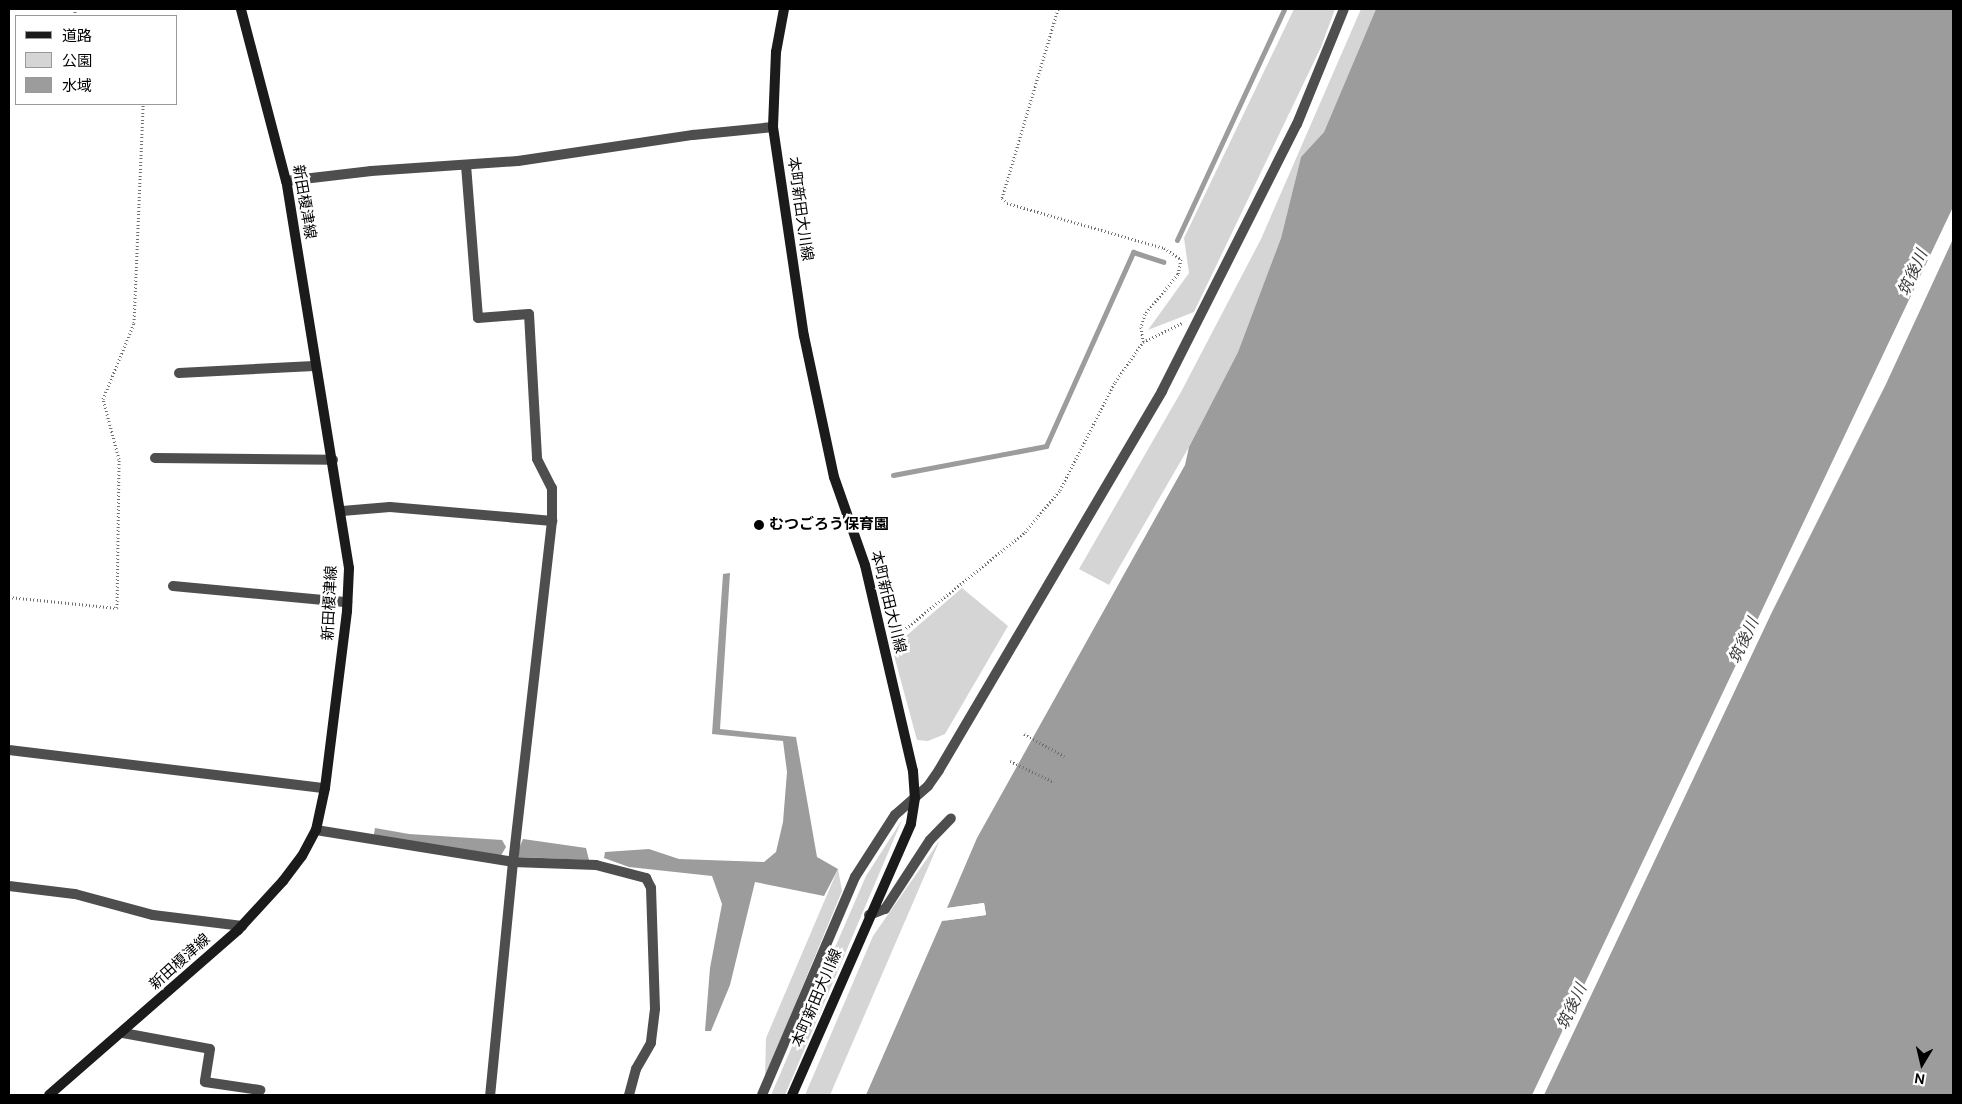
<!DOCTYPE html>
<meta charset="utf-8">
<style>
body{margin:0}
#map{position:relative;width:1962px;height:1104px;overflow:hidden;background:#fff;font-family:"DM Sans","Noto Sans JP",sans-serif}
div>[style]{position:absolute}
.green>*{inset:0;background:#d5d5d5}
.water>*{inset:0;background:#9c9c9c}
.pier>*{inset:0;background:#fff}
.stream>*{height:5px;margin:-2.5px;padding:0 2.5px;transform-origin:2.5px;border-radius:2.5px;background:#9c9c9c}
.path>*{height:3px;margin-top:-1.5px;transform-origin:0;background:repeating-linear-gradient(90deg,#707070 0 1px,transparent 0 3.5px)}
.lane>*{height:10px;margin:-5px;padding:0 5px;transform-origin:5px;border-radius:5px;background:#4e4e4e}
.street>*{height:10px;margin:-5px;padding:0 5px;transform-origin:5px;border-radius:5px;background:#4e4e4e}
.secondary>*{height:10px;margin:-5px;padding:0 5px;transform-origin:5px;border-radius:5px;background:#1b1b1b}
.dots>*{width:14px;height:14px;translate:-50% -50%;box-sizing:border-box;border:2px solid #fff;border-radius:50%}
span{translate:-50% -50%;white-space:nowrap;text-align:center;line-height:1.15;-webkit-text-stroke:5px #fff;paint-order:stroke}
.street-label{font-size:15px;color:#000}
.poi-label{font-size:15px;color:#000;font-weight:700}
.left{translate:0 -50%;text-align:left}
.water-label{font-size:16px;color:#3d3d3d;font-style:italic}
.frame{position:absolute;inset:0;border:10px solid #000;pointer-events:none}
.legend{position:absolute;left:15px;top:15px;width:162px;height:90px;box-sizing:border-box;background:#fff;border:1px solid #999;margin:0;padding:6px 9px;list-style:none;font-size:15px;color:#000}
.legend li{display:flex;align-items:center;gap:10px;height:25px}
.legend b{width:25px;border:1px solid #999}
.north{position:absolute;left:1897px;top:1039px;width:50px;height:50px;-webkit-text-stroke:4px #fff;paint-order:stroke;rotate:189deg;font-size:14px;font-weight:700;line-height:20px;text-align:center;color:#000}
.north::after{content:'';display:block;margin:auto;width:18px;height:22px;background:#000;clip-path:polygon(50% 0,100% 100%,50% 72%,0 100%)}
</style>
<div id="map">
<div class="green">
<div style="clip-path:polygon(1294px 9px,1335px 9px,1321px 47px,1194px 312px,1148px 330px,1189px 273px,1184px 238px)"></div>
<div style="clip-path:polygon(1361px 9px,1376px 9px,1324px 132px,1301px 157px,1281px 238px,1238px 352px,1189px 447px,1109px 585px,1079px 569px,1181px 392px,1261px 239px)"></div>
<div style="clip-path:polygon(962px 588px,1008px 626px,945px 734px,928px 741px,917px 740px,892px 648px)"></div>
<div style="clip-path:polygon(902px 820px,785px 1095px,771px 1095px,866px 876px)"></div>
<div style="clip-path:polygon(940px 840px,830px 1095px,805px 1095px,873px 936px)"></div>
<div style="clip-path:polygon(838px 869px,842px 891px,765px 1077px,766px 1038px)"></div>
</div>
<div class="water">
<div style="clip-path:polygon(1376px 9px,1953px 9px,1953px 1095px,866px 1095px,942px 921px,986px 915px,984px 903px,947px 908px,977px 838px,1185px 465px,1189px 447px,1238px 352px,1281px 238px,1301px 157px,1324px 132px)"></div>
<div style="clip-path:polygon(730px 573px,720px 729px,796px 737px,817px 857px,838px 869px,824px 896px,755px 882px,730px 985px,711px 1031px,705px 1031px,710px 968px,722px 904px,712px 876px,629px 867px,604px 858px,605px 852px,649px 849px,679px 859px,764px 862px,776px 852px,783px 822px,787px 772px,783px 741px,712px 734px,723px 574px)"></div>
<div style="clip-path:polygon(375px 828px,409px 834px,502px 840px,506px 847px,500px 857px,373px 840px)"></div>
<div style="clip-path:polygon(523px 839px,586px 848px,589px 860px,519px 857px,519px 848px)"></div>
</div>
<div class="pier">
<div style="clip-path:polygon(1953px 207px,1953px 239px,1886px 384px,1772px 612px,1544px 1095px,1532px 1095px)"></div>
<div style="clip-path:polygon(984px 903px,986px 915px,942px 921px,983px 913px,982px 906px,947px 908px)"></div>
</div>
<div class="stream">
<div style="left:1177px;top:240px;width:255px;rotate:-65.1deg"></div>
<div style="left:893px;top:475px;width:156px;rotate:-10.7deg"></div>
<div style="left:1046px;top:446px;width:213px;rotate:-65.8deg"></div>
<div style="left:1133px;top:252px;width:32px;rotate:18deg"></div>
</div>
<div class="path">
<div style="left:1058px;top:9px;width:197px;rotate:106.5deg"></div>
<div style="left:1002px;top:198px;width:7px;rotate:45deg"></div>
<div style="left:1007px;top:203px;width:163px;rotate:16deg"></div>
<div style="left:1164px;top:248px;width:20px;rotate:33deg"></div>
<div style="left:1181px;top:259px;width:15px;rotate:101deg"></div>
<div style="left:1178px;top:274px;width:52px;rotate:129.5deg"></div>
<div style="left:1145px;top:314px;width:14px;rotate:107deg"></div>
<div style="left:1141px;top:327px;width:15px;rotate:82deg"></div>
<div style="left:75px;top:16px;width:7px;rotate:-90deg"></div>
<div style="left:9px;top:597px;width:109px;rotate:5.8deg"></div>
<div style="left:117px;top:608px;width:149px;rotate:-89.2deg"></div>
<div style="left:119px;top:459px;width:62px;rotate:-104.9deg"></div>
<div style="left:103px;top:399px;width:82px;rotate:-67.8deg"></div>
<div style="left:134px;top:323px;width:219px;rotate:-87.6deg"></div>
<div style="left:895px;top:637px;width:167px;rotate:-38.9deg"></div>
<div style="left:1025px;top:532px;width:55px;rotate:-50.2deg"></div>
<div style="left:1060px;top:490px;width:121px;rotate:-63deg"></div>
<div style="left:1115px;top:382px;width:49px;rotate:-55deg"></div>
<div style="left:1143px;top:342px;width:43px;rotate:-26deg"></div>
<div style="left:1024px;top:734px;width:46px;rotate:28.8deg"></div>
<div style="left:1010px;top:761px;width:49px;rotate:25.5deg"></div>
</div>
<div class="lane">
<div style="left:869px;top:915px;width:17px;rotate:-21deg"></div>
<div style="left:885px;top:909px;width:82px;rotate:-56.9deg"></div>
<div style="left:930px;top:840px;width:30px;rotate:-46deg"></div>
</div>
<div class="street">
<div style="left:466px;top:165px;width:153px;rotate:85.5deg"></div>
<div style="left:478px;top:318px;width:51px;rotate:-4.5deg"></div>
<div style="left:529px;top:314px;width:145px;rotate:86.8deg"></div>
<div style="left:537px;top:459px;width:33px;rotate:63deg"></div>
<div style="left:552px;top:488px;width:33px;rotate:90deg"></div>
<div style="left:286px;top:181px;width:86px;rotate:-6.7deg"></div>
<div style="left:371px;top:171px;width:147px;rotate:-3.9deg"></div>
<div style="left:518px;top:161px;width:177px;rotate:-8.5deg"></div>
<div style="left:693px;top:135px;width:80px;rotate:-5.7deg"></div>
<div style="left:179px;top:373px;width:135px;rotate:-3deg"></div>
<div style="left:155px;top:458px;width:178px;rotate:0.6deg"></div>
<div style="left:342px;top:511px;width:48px;rotate:-4.8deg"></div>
<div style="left:390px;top:507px;width:163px;rotate:4.9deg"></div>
<div style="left:552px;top:521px;width:343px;rotate:96.5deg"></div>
<div style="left:513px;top:862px;width:234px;rotate:95.6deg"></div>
<div style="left:173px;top:586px;width:175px;rotate:5.3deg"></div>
<div style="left:9px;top:750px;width:318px;rotate:6.9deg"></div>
<div style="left:316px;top:830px;width:200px;rotate:9.2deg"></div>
<div style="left:513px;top:862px;width:83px;rotate:2.1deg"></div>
<div style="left:596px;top:865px;width:52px;rotate:14.6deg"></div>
<div style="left:646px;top:878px;width:11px;rotate:63deg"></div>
<div style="left:651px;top:888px;width:121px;rotate:88.1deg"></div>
<div style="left:655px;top:1009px;width:34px;rotate:97deg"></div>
<div style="left:651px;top:1043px;width:30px;rotate:120deg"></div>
<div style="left:636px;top:1069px;width:27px;rotate:105deg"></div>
<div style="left:9px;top:886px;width:66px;rotate:6.9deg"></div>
<div style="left:75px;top:894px;width:81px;rotate:15.1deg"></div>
<div style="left:153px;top:915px;width:90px;rotate:7deg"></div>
<div style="left:123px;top:1033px;width:88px;rotate:10.4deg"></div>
<div style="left:210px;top:1049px;width:33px;rotate:99deg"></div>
<div style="left:205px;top:1082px;width:56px;rotate:8.3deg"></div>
<div style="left:762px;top:1095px;width:237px;rotate:-66.9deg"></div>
<div style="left:855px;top:877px;width:74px;rotate:-57.2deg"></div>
<div style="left:895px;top:815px;width:44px;rotate:-41.3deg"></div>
<div style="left:928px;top:786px;width:19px;rotate:-55deg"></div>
<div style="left:939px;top:770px;width:440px;rotate:-59.5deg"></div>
<div style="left:1162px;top:391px;width:299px;rotate:-63.2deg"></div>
<div style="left:1297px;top:124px;width:124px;rotate:-67.8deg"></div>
</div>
<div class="secondary">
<div style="left:784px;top:9px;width:44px;rotate:100.5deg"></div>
<div style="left:776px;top:52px;width:75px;rotate:92.3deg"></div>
<div style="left:773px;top:127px;width:211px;rotate:81.6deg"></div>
<div style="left:804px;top:336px;width:144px;rotate:78deg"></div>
<div style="left:834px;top:477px;width:93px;rotate:70.6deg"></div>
<div style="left:865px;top:565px;width:212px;rotate:76.9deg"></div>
<div style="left:913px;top:771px;width:27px;rotate:86deg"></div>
<div style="left:915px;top:798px;width:26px;rotate:99deg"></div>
<div style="left:911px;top:824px;width:296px;rotate:113.7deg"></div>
<div style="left:49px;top:1095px;width:251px;rotate:-41.1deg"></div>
<div style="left:238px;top:930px;width:67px;rotate:-47.4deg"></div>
<div style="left:283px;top:881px;width:31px;rotate:-53deg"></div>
<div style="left:302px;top:856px;width:30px;rotate:-62deg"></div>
<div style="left:316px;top:830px;width:43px;rotate:-77.9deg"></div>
<div style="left:325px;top:788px;width:178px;rotate:-82.9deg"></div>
<div style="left:347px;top:611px;width:43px;rotate:-87.3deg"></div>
<div style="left:349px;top:568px;width:392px;rotate:-99.2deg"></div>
<div style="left:286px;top:181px;width:178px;rotate:-104.7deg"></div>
</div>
<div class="dots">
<div style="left:759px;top:525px;background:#000"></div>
</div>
<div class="street-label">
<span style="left:304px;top:202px;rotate:80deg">新田榎津線</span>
<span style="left:800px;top:209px;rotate:82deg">本町新田大川線</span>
<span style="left:888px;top:602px;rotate:76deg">本町新田大川線</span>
<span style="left:330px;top:603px;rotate:-87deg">新田榎津線</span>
<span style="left:180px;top:962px;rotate:-42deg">新田榎津線</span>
<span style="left:817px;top:998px;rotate:-67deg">本町新田大川線</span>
</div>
<div class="poi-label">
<span class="left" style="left:769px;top:525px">むつごろう保育園</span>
</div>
<div class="water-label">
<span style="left:1913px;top:273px;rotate:-66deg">筑後川</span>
<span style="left:1744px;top:641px;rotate:-65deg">筑後川</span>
<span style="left:1572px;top:1007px;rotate:-65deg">筑後川</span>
</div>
<div class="frame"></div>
<ul class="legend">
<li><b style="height:6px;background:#1b1b1b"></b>道路</li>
<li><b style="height:14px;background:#d5d5d5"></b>公園</li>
<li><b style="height:14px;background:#9c9c9c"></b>水域</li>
</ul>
<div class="north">N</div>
</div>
